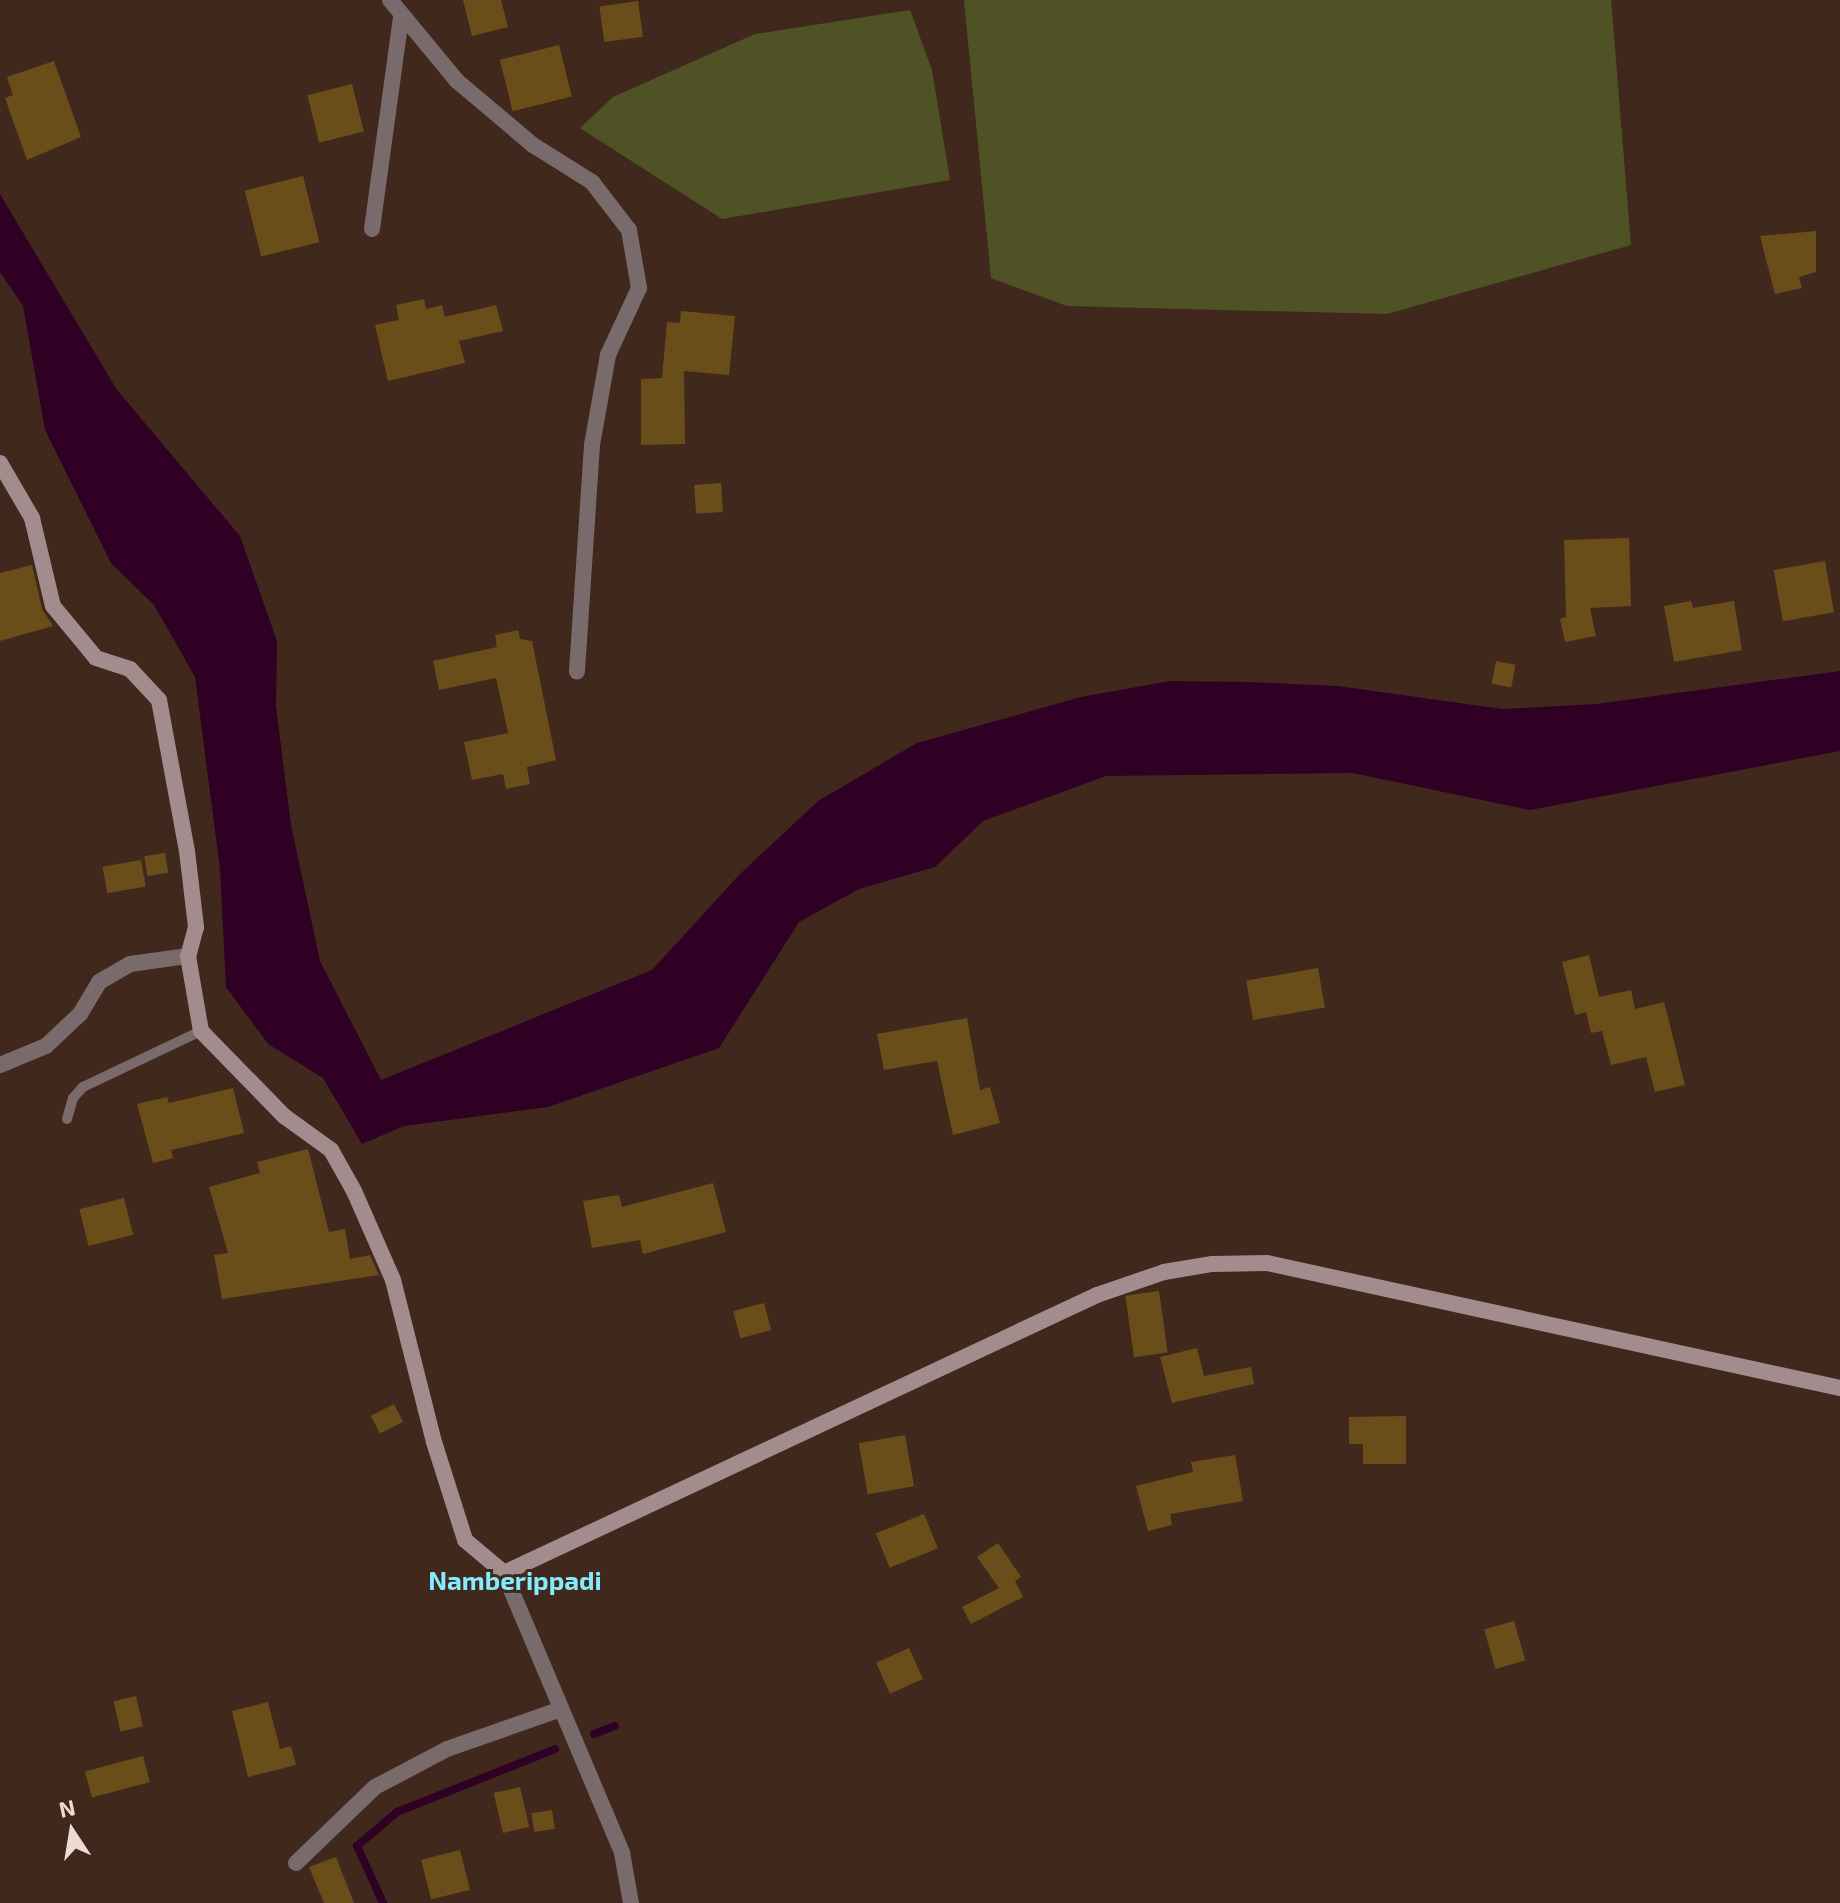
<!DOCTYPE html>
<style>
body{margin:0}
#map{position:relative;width:1840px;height:1903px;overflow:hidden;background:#41281d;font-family:"Exo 2",sans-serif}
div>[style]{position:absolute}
.green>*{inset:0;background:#4f5225}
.water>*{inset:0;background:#2f0023}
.stream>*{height:8px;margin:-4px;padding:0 4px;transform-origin:4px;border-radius:4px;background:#2f0023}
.building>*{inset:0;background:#6a4e1a;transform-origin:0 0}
.lane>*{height:10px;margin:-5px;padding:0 5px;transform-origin:5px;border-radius:5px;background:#796b6b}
.street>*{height:16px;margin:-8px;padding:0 8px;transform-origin:8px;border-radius:8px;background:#796b6b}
.secondary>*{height:16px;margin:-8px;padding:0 8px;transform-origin:8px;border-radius:8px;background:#a38c8d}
span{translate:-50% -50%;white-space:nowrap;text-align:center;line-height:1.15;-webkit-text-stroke:6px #41281d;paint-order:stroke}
.neighbourhood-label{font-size:26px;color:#84ecfe;font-weight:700}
.north{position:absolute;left:32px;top:1791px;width:80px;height:80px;-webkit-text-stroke:6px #41281d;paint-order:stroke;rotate:348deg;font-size:22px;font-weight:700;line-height:32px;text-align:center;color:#ecdbd4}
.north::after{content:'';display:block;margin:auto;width:28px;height:36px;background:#ecdbd4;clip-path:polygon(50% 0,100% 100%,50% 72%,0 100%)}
</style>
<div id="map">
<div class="green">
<div style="clip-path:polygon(964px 0,1611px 0,1631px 245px,1387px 314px,1067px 306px,991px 278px)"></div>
<div style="clip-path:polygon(910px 10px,932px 70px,950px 180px,722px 219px,580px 128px,613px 97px,755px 34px)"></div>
</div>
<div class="water">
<div style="clip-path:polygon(0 194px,117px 390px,240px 536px,277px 641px,276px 706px,291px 825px,320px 961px,381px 1080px,652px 970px,739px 875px,818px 801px,917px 743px,1081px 697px,1170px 681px,1249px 682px,1338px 686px,1502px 709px,1596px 704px,1840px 671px,1840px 751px,1530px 810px,1353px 773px,1106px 776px,983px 821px,935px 867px,859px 889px,799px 922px,719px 1048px,548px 1107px,404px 1126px,362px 1144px,323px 1078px,268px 1044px,226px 987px,220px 869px,195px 677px,154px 605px,111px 563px,45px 430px,23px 306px,0 272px)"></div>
</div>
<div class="stream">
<div style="left:594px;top:1734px;width:22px;rotate:-21deg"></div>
<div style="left:383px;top:1903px;width:63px;rotate:-114.5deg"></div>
<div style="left:357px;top:1846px;width:52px;rotate:-40.4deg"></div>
<div style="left:397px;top:1812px;width:170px;rotate:-21.7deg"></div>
</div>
<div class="building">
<div style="clip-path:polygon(463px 0,501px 0,508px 27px,472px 36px)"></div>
<div style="left:638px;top:1px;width:36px;height:39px;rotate:82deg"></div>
<div style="left:559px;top:45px;width:53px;height:61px;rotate:76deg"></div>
<div style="clip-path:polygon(54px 61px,81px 137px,27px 160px,5px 98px,13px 95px,7px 77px)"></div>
<div style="left:352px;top:84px;width:49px;height:46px;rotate:76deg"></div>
<div style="left:303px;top:176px;width:68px;height:60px;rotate:76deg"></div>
<div style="clip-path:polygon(1816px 231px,1816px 272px,1799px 277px,1802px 288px,1775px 294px,1760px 236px)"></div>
<div style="clip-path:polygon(424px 299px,426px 309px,442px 305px,445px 317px,496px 305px,503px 331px,459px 341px,465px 363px,388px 381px,375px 325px,399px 320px,396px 305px)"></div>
<div style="clip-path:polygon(681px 311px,735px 316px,729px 375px,684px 371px,685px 444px,641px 445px,641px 379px,662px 378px,667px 322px,680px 323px)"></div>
<div style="left:721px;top:483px;width:29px;height:27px;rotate:86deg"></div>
<div style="clip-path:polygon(1629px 538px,1631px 606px,1590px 608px,1596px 636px,1565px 642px,1560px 619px,1566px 617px,1564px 540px)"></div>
<div style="left:1825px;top:561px;width:52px;height:52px;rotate:80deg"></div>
<div style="clip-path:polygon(32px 565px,42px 609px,53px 626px,0 641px,0 573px)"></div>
<div style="clip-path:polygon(1691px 601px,1693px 608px,1734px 601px,1742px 650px,1674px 662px,1664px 606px)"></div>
<div style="clip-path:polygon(518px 630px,520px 639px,532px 641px,556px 760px,527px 767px,530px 784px,506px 789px,503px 774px,472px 780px,464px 742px,508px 733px,496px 678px,439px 690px,433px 661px,497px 647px,495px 635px)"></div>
<div style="left:1496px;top:661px;width:20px;height:23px;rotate:11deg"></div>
<div style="left:165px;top:853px;width:20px;height:21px;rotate:81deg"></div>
<div style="left:141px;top:860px;width:27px;height:39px;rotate:80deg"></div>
<div style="clip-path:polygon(1589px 955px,1599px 997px,1631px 990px,1635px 1009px,1664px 1002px,1685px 1085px,1655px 1092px,1646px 1057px,1611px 1065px,1602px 1031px,1591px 1033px,1586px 1012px,1575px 1015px,1562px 962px)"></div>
<div style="left:1318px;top:968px;width:40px;height:73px;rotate:80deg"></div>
<div style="clip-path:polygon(967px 1018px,980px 1090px,990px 1087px,1000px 1123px,953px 1135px,937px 1061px,884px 1070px,877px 1034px)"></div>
<div style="clip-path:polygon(233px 1088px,244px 1133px,171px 1150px,173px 1158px,153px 1163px,137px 1104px,167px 1097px,169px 1103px)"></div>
<div style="clip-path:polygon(308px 1149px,329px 1232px,345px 1229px,350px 1259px,370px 1255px,379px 1275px,222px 1299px,214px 1255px,228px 1253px,209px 1187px,260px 1173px,257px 1162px)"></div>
<div style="clip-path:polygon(713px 1183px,726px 1232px,643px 1254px,640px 1240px,592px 1248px,583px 1201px,619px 1195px,622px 1207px)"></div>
<div style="left:124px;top:1198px;width:38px;height:46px;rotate:76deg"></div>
<div style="left:1159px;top:1291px;width:62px;height:34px;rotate:82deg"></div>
<div style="left:764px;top:1303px;width:28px;height:32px;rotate:75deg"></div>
<div style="clip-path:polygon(1197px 1348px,1204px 1376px,1251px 1367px,1254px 1384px,1172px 1403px,1160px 1357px)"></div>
<div style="left:394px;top:1404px;width:20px;height:26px;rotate:63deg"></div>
<div style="clip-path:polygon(1406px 1416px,1406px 1464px,1363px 1464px,1363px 1444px,1349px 1444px,1349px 1417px)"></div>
<div style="left:905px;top:1435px;width:52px;height:47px;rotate:80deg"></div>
<div style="clip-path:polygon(1235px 1455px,1243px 1501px,1170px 1514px,1172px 1525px,1148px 1531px,1136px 1486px,1193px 1472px,1191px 1462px)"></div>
<div style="left:924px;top:1514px;width:37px;height:52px;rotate:68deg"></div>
<div style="clip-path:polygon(998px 1543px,1021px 1577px,1015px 1581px,1023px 1597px,971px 1624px,962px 1607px,999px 1588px,977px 1557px)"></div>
<div style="left:1514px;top:1621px;width:41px;height:31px;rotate:74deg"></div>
<div style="left:909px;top:1648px;width:34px;height:36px;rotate:66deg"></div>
<div style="left:136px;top:1696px;width:31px;height:23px;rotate:77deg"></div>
<div style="clip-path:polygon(268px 1702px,280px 1749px,291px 1746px,296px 1765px,248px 1777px,232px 1711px)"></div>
<div style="left:143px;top:1756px;width:27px;height:60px;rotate:75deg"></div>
<div style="left:520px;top:1787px;width:41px;height:27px;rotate:77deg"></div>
<div style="left:552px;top:1810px;width:19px;height:21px;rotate:81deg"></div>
<div style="left:460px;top:1850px;width:41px;height:40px;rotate:76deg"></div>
<div style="clip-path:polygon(336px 1857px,354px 1903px,324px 1903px,309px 1867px)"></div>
</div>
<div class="lane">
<div style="left:67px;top:1119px;width:22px;rotate:-74deg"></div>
<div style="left:73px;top:1098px;width:15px;rotate:-48deg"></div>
<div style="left:83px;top:1087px;width:131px;rotate:-25.4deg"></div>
</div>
<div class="street">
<div style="left:390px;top:0;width:105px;rotate:50.4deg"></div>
<div style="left:457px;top:81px;width:99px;rotate:40.1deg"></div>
<div style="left:533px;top:145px;width:70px;rotate:32.1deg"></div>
<div style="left:592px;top:182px;width:61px;rotate:52.4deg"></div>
<div style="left:629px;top:230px;width:59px;rotate:80.2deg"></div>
<div style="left:639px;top:288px;width:74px;rotate:114.8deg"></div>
<div style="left:608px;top:355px;width:91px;rotate:100.1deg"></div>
<div style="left:592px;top:445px;width:227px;rotate:93.8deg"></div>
<div style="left:372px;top:229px;width:213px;rotate:-82.2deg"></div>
<div style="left:0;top:1065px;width:50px;rotate:-22.4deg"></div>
<div style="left:46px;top:1046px;width:47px;rotate:-43.3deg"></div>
<div style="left:80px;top:1014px;width:37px;rotate:-59deg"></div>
<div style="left:99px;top:982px;width:36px;rotate:-30deg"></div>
<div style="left:130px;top:964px;width:59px;rotate:-7.9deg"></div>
<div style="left:504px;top:1573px;width:304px;rotate:67.1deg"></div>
<div style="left:622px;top:1853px;width:51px;rotate:79.8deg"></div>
<div style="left:296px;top:1863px;width:110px;rotate:-43.9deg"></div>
<div style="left:375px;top:1787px;width:81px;rotate:-27.8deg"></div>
<div style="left:447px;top:1749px;width:121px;rotate:-19.3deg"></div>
</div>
<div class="secondary">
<div style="left:0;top:463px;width:64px;rotate:59.8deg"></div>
<div style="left:32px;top:518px;width:90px;rotate:76.6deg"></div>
<div style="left:53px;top:606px;width:67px;rotate:50.4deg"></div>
<div style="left:96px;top:658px;width:36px;rotate:18deg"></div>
<div style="left:130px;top:669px;width:42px;rotate:46.9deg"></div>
<div style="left:159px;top:700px;width:154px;rotate:79.5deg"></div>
<div style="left:187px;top:851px;width:77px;rotate:83.2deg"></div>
<div style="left:196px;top:927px;width:30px;rotate:105deg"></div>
<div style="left:188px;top:956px;width:76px;rotate:80.2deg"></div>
<div style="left:201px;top:1031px;width:119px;rotate:45.7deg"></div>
<div style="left:284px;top:1116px;width:58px;rotate:35.9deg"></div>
<div style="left:331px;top:1150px;width:47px;rotate:60.7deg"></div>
<div style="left:354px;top:1191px;width:97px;rotate:66.3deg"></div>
<div style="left:393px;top:1280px;width:167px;rotate:75.8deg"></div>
<div style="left:434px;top:1442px;width:103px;rotate:72.4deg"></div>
<div style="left:465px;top:1540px;width:51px;rotate:40.2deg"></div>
<div style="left:504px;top:1573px;width:655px;rotate:-25.12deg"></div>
<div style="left:1097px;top:1295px;width:71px;rotate:-18.9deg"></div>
<div style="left:1164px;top:1272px;width:49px;rotate:-9.5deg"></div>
<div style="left:1212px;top:1264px;width:55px;rotate:-1deg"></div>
<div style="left:1267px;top:1263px;width:586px;rotate:12.31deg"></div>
</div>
<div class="neighbourhood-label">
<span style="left:515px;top:1580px">Namberippadi</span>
</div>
<div class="north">N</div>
</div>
